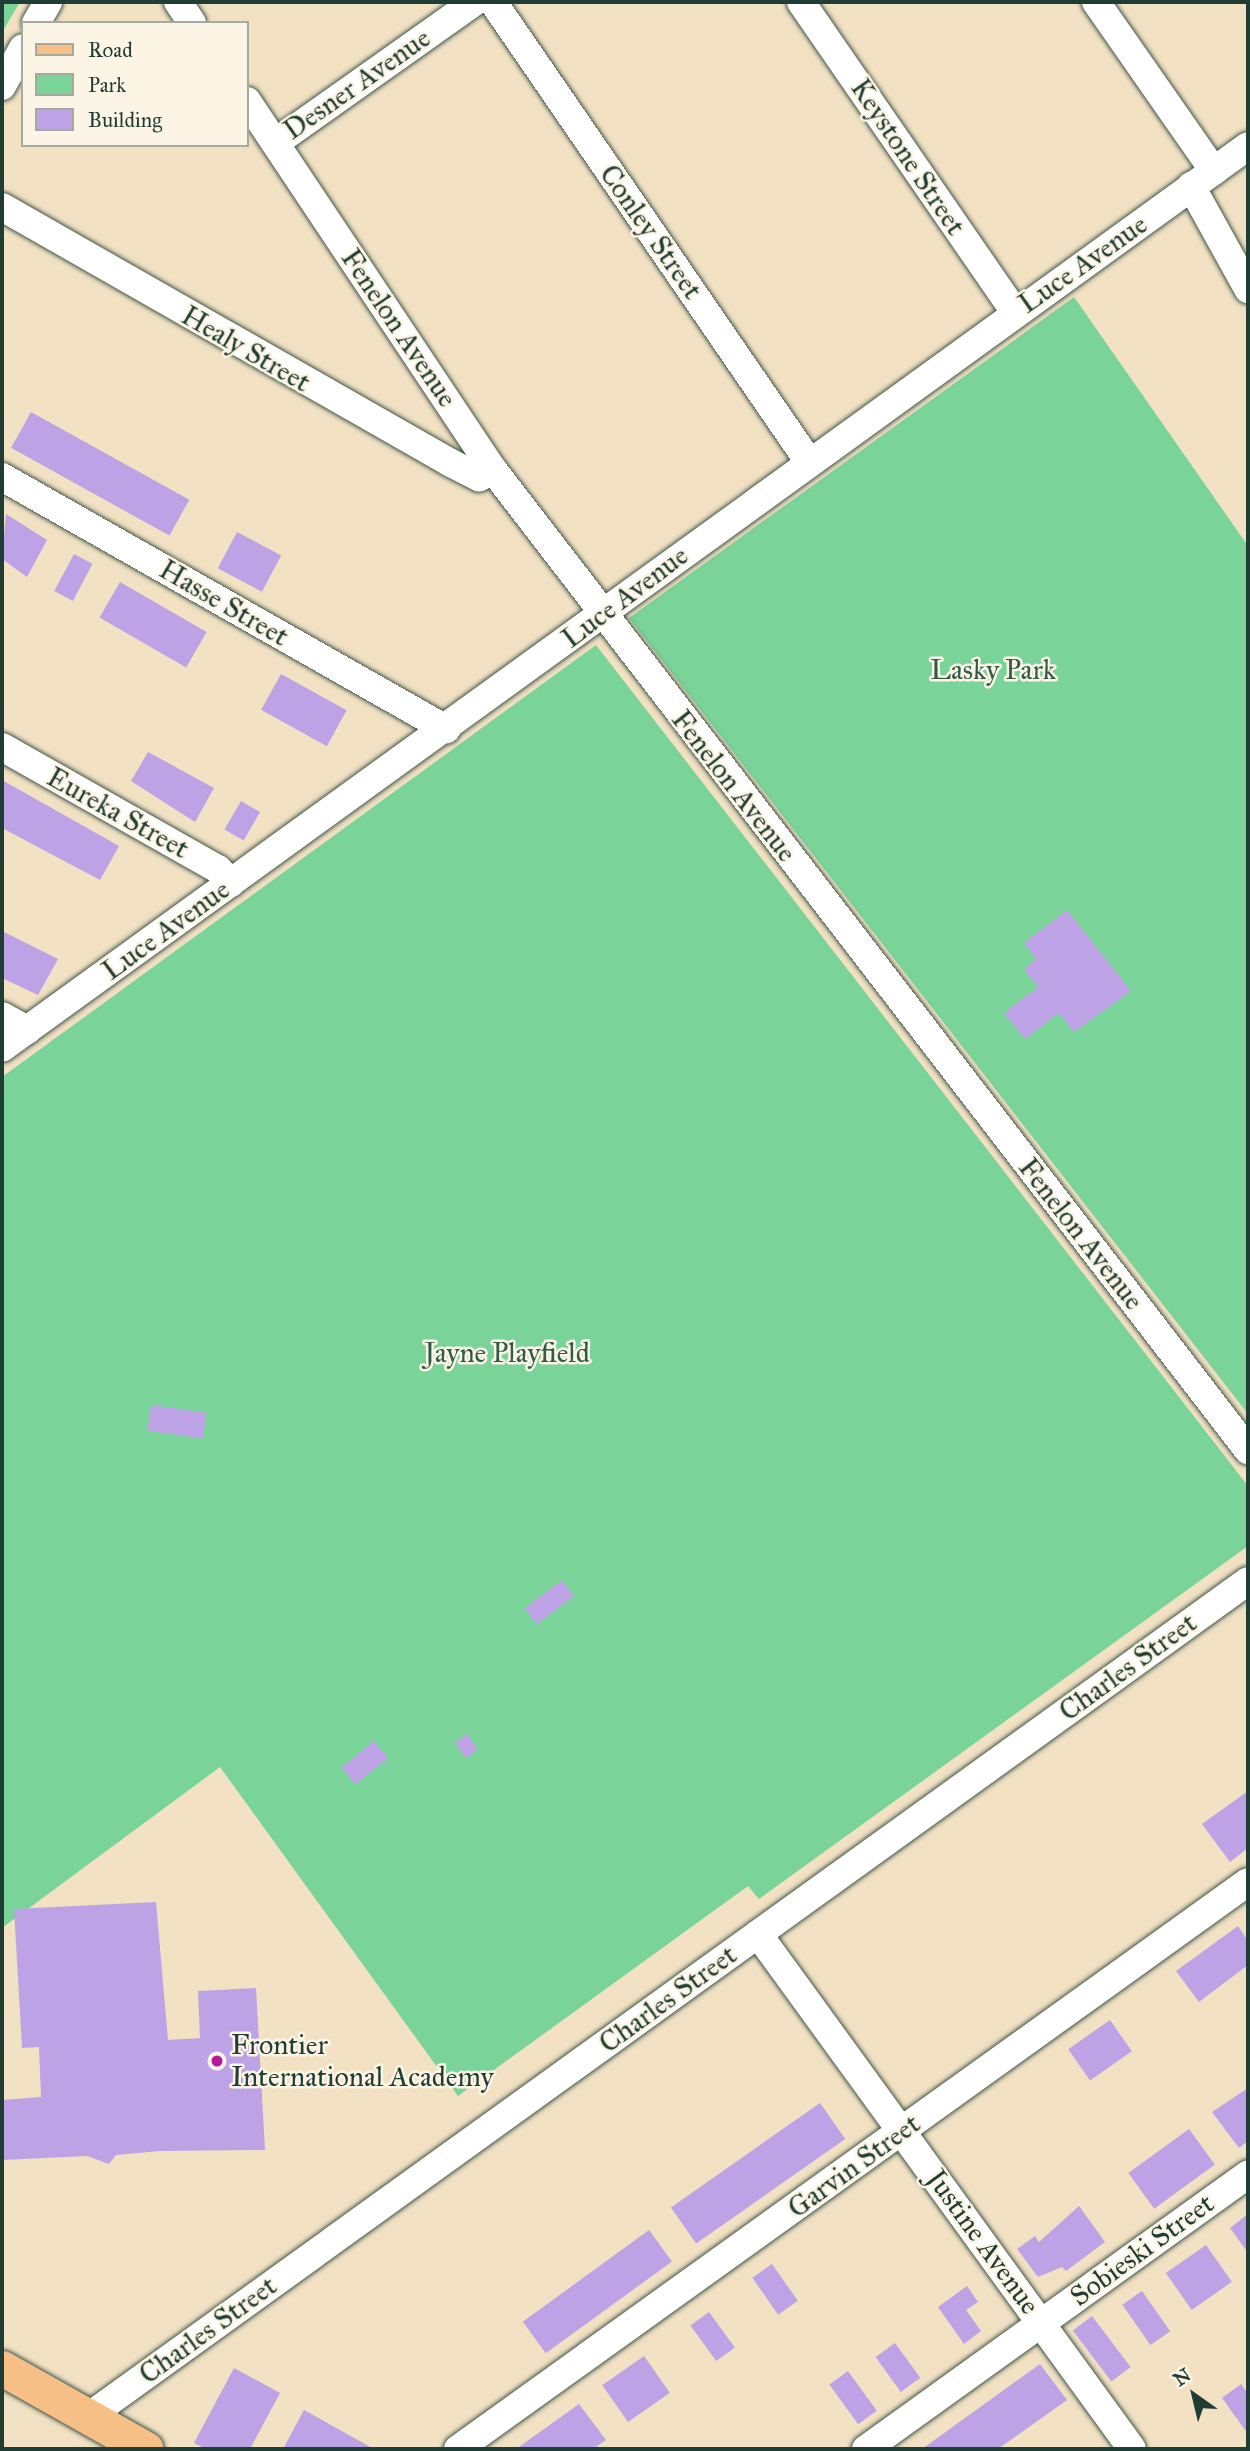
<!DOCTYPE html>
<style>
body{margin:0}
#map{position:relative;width:1250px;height:2451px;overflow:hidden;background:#f2e1c3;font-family:"IM FELL Great Primer",serif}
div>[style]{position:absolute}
.green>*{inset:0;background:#7ad398}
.building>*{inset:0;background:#bda3e5;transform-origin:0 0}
.roads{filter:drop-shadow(0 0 2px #3f5649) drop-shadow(0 0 2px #3f5649)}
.minor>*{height:28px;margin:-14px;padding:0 14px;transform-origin:14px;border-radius:14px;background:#fff}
.major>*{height:35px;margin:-17.5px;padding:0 17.5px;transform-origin:17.5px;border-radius:17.5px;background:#f5bf86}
.dots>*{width:19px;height:19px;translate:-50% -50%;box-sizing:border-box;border:4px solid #fcf5e5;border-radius:50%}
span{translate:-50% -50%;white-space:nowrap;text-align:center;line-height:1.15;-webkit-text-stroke:5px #fcf5e5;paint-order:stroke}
.street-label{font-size:28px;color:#1f3d34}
.park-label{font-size:28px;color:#315b48}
.poi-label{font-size:28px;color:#1f3d34}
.left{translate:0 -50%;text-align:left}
.frame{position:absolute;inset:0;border:4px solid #1f3d34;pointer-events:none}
.legend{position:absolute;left:21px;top:21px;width:228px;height:126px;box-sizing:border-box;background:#fcf5e5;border:2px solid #a4ab9e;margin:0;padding:9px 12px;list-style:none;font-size:21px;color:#1f3d34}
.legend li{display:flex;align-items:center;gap:14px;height:35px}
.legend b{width:35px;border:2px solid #a4ab9e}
.north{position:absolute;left:1159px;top:2360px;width:70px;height:70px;-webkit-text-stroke:5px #fcf5e5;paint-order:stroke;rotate:326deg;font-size:19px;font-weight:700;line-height:28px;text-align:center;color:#1f3d34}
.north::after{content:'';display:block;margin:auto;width:24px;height:32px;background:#1f3d34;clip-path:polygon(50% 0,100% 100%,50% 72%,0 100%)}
</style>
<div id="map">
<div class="green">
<div style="clip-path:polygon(2px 2px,20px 2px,4px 29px,2px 28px)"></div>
<div style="clip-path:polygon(1074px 297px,1248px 546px,1248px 1414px,629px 618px)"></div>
<div style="clip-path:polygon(596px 645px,1248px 1486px,1248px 1546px,759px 1899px,748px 1886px,458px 2096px,220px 1767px,2px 1928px,2px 1077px)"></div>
</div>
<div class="building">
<div style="left:31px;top:412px;width:181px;height:41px;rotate:29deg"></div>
<div style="clip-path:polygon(6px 514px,47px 540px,27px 577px,2px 559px)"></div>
<div style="left:237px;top:532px;width:50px;height:41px;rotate:28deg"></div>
<div style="left:74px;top:554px;width:21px;height:42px;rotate:28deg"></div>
<div style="left:120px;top:582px;width:100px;height:41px;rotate:30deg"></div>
<div style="left:281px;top:674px;width:75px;height:41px;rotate:29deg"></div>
<div style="clip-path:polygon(148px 752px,214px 788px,195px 822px,131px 781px)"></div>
<div style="clip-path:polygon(2px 780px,119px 846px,100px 880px,2px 828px)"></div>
<div style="left:241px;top:801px;width:22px;height:33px;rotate:30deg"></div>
<div style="clip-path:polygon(1067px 910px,1131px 991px,1074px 1032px,1059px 1013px,1025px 1039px,1004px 1013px,1038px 987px,1024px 969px,1036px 959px,1024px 943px)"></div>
<div style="clip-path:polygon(2px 931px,58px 959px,38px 995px,2px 978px)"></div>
<div style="left:151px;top:1405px;width:56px;height:26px;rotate:8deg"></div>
<div style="left:562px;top:1580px;width:20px;height:47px;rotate:53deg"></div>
<div style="left:467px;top:1734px;width:19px;height:15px;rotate:55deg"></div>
<div style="left:374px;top:1741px;width:22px;height:42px;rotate:51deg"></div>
<div style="clip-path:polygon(1248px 1791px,1248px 1848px,1230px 1862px,1202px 1824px)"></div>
<div style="clip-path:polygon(156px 1902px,168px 2040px,200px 2038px,198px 1991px,256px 1988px,265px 2150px,160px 2151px,116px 2155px,109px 2164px,87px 2156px,2px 2160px,2px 2100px,41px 2097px,39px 2047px,22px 2048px,14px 1909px)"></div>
<div style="clip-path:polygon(1238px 1926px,1248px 1941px,1248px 1965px,1199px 2002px,1176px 1971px)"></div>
<div style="left:1110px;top:2020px;width:38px;height:51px;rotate:55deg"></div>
<div style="clip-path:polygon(1248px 2088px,1248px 2141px,1239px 2148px,1212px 2112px)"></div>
<div style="left:820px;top:2103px;width:44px;height:182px;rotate:55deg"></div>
<div style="left:1189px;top:2129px;width:44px;height:75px;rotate:54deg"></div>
<div style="clip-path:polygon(1079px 2206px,1105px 2242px,1066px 2271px,1062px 2267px,1038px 2277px,1017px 2249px,1035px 2236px,1039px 2242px)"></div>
<div style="clip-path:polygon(1248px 2214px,1248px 2253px,1230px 2228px)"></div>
<div style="left:649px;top:2230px;width:39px;height:156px;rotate:54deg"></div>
<div style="left:1206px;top:2245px;width:45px;height:49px;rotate:55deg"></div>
<div style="left:772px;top:2264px;width:45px;height:24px;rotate:55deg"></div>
<div style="clip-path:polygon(967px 2286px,978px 2302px,966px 2310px,981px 2331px,964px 2344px,938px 2307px)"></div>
<div style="left:1142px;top:2291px;width:49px;height:24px;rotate:55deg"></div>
<div style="left:709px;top:2312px;width:44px;height:23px;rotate:54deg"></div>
<div style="left:1092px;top:2316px;width:64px;height:24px;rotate:53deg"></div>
<div style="left:895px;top:2343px;width:43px;height:24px;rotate:54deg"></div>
<div style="left:644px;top:2356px;width:45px;height:51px;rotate:55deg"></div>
<div style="clip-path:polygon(1040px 2364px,1067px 2400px,998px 2449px,922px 2449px)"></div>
<div style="clip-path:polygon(234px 2368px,280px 2393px,250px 2449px,206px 2449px,194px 2443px)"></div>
<div style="left:848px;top:2371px;width:49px;height:23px;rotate:54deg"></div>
<div style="clip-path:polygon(1241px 2384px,1248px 2394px,1248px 2434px,1222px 2398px)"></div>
<div style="clip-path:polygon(579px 2404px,606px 2440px,593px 2449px,516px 2449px)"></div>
<div style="clip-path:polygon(304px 2410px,374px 2449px,283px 2449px)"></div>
</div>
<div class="roads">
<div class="minor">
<div style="left:178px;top:2px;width:25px;rotate:56deg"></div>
<div style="left:493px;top:2px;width:558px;rotate:55.51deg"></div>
<div style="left:801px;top:2px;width:377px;rotate:55.4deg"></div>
<div style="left:1096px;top:2px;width:206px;rotate:55.1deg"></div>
<div style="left:36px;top:23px;width:24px;rotate:-60deg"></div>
<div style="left:2px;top:86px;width:43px;rotate:-61.1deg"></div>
<div style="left:247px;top:101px;width:445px;rotate:56.3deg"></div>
<div style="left:494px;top:471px;width:1236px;rotate:52.4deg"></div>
<div style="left:275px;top:143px;width:244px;rotate:-35.3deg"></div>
<div style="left:1191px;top:186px;width:118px;rotate:61deg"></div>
<div style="left:2px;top:207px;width:515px;rotate:29.7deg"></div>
<div style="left:449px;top:462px;width:34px;rotate:27deg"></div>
<div style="left:479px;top:477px;width:16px;rotate:-22deg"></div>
<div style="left:2px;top:477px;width:511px;rotate:29.58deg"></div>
<div style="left:2px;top:747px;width:248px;rotate:29.5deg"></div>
<div style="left:218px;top:869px;width:19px;rotate:47deg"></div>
<div style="left:2px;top:1016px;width:29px;rotate:29deg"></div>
<div style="left:2px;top:1048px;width:1538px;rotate:-35.9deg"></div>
<div style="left:758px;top:1934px;width:636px;rotate:54.01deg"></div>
<div style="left:88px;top:2417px;width:1430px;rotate:-35.78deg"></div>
<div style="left:458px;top:2449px;width:972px;rotate:-35.67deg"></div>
<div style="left:866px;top:2449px;width:471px;rotate:-35.7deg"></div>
</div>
<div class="major">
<div style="left:2px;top:2368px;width:165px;rotate:29.4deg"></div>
</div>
</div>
<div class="dots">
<div style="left:217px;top:2061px;background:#b5179e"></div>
</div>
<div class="street-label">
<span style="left:357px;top:84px;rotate:-35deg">Desner Avenue</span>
<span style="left:908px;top:157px;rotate:56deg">Keystone Street</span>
<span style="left:651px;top:232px;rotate:55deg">Conley Street</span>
<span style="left:1083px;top:264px;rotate:-35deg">Luce Avenue</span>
<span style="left:399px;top:328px;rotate:56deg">Fenelon Avenue</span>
<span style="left:246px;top:349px;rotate:30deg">Healy Street</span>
<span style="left:625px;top:597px;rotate:-37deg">Luce Avenue</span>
<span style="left:224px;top:603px;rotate:30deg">Hasse Street</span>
<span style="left:734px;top:786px;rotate:52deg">Fenelon Avenue</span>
<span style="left:118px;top:813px;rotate:29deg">Eureka Street</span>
<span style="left:166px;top:930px;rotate:-36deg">Luce Avenue</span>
<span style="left:1081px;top:1234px;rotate:52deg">Fenelon Avenue</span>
<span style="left:1128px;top:1667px;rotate:-36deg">Charles Street</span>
<span style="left:668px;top:1999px;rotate:-36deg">Charles Street</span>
<span style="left:854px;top:2166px;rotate:-36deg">Garvin Street</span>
<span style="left:983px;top:2242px;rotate:54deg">Justine Avenue</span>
<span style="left:1142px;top:2250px;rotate:-36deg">Sobieski Street</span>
<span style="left:208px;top:2330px;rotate:-36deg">Charles Street</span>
</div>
<div class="park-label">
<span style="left:993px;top:670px">Lasky Park</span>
<span style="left:507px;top:1353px">Jayne Playfield</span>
</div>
<div class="poi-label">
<span class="left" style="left:231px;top:2061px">Frontier<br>International Academy</span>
</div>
<div class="frame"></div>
<ul class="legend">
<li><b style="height:9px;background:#f5bf86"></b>Road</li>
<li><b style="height:19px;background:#7ad398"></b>Park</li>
<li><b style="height:19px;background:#bda3e5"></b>Building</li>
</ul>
<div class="north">N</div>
</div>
